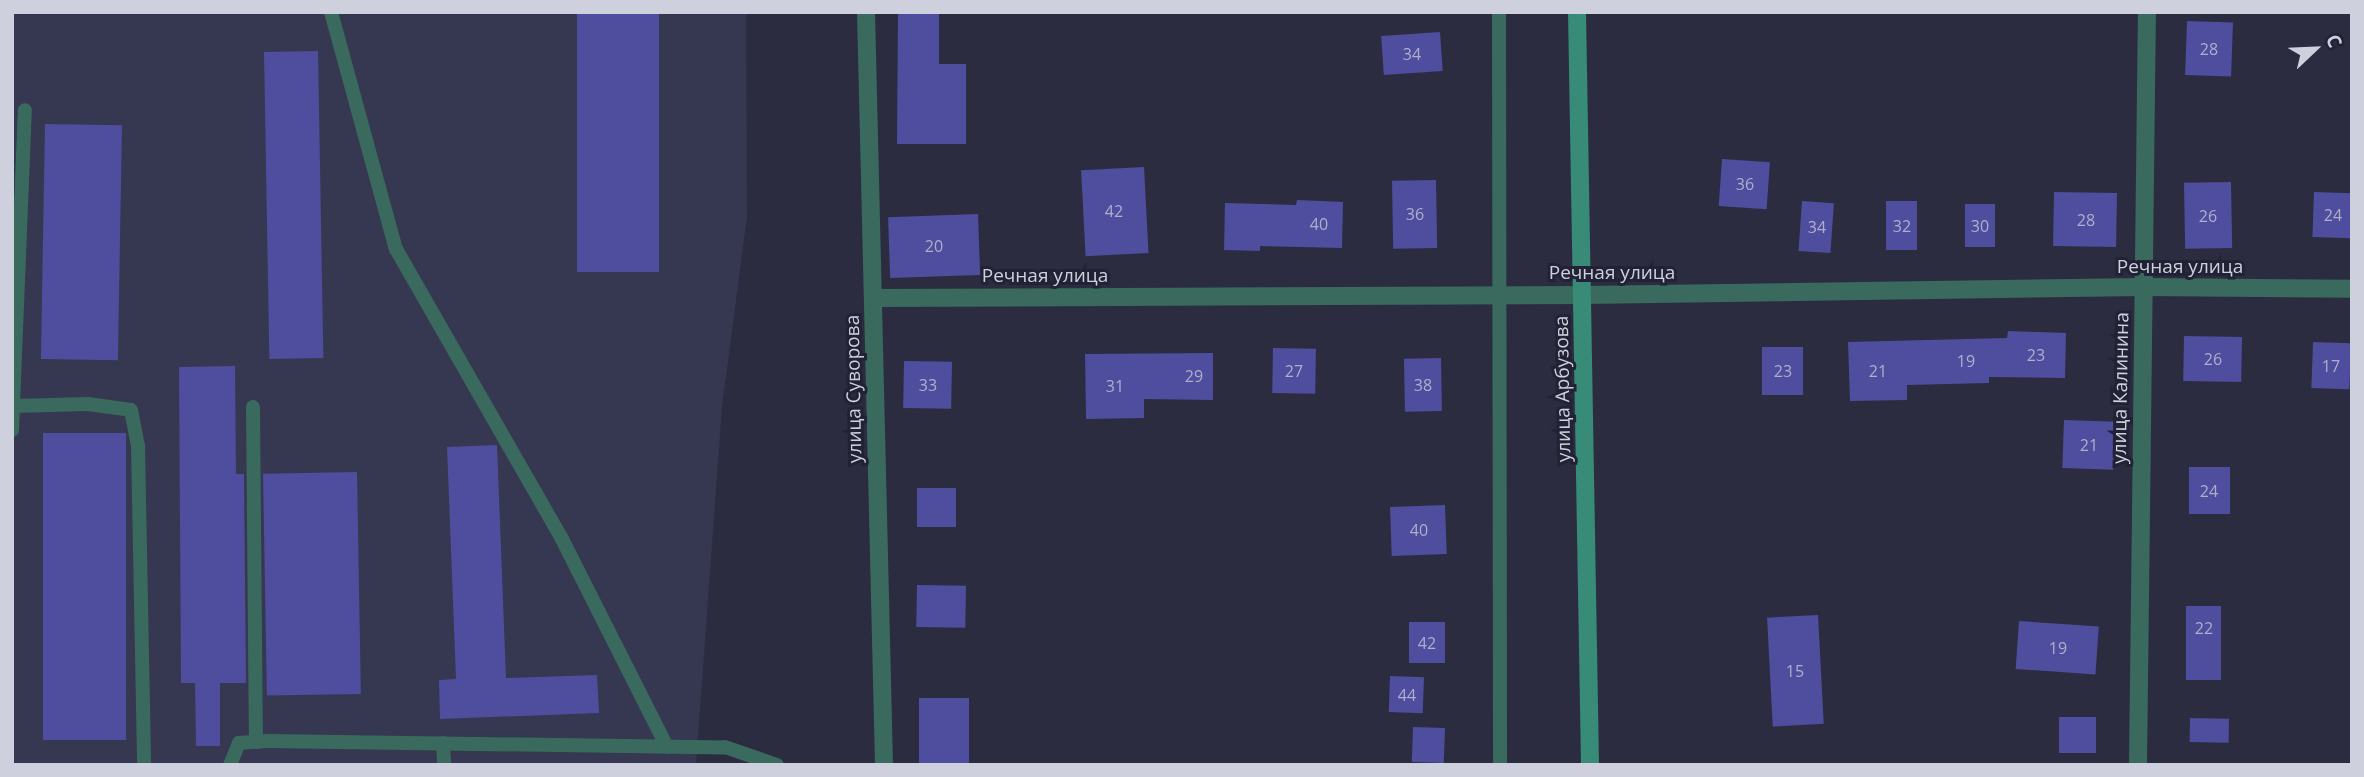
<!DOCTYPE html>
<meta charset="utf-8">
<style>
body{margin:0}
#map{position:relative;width:2364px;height:777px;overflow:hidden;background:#2b2c40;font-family:"Open Sans",sans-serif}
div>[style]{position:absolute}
.built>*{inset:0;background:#363750}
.building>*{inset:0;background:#4f4d9e;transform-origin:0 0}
.lane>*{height:14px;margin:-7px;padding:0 7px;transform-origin:7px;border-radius:7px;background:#396a5d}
.street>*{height:18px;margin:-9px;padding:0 9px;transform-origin:9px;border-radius:9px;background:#396a5d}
.secondary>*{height:18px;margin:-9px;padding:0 9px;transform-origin:9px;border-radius:9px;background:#378b77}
span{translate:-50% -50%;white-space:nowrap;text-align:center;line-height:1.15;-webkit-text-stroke:6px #212235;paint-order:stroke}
.number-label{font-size:16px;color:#afafcd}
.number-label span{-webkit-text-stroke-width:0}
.street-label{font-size:19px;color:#cfd0dd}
.frame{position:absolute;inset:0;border:14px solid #cfd0dd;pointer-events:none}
.north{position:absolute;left:2280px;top:14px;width:70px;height:70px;-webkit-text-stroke:5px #212235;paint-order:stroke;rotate:67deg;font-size:19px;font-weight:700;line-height:28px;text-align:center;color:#cfd0dd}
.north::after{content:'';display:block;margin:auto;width:24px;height:32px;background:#cfd0dd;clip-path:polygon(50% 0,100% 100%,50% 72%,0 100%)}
</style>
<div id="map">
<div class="built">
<div style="clip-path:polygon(12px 12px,746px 12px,747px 217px,722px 407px,696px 765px,12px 765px)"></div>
</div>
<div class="building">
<div style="left:577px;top:12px;width:82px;height:260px"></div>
<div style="clip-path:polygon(898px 12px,939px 12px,939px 64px,966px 64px,966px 144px,897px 144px)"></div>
<div style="left:2187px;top:21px;width:46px;height:54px;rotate:2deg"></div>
<div style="left:1440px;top:32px;width:39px;height:59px;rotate:86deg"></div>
<div style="left:318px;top:51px;width:307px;height:54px;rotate:89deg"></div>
<div style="left:45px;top:124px;width:77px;height:235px;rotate:1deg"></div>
<div style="left:1722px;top:159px;width:48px;height:47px;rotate:4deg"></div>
<div style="left:1144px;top:167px;width:86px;height:63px;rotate:87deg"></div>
<div style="left:1436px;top:180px;width:68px;height:44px;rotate:89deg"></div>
<div style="left:2231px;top:182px;width:66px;height:47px;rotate:89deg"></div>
<div style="left:2054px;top:192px;width:63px;height:54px;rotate:1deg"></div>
<div style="left:2314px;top:192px;width:38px;height:45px;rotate:2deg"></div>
<div style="clip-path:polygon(1297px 200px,1343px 202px,1342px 248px,1260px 246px,1260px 251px,1224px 250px,1225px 203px,1296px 205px)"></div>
<div style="left:1802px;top:201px;width:32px;height:50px;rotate:4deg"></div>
<div style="left:1886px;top:201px;width:31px;height:49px"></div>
<div style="left:1995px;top:204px;width:43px;height:30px;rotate:90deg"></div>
<div style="left:978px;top:214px;width:61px;height:90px;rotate:88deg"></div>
<div style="clip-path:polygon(2008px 331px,2066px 333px,2065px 378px,1989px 377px,1989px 383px,1907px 385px,1907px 400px,1850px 401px,1848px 342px,2007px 338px)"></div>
<div style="left:2184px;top:336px;width:58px;height:45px;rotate:1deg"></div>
<div style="left:2313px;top:342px;width:38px;height:46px;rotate:2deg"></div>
<div style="left:1762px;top:347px;width:41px;height:48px"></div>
<div style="left:1273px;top:348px;width:43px;height:45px;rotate:1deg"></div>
<div style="clip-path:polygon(1213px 353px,1213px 400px,1144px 399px,1144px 418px,1086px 419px,1085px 354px)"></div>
<div style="left:1441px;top:358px;width:53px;height:37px;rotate:89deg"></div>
<div style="left:904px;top:361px;width:48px;height:47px;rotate:1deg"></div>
<div style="clip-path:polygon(235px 366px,236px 474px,244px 474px,246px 683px,220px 683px,220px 746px,196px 746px,195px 683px,181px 683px,179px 367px)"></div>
<div style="left:2064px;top:420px;width:51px;height:48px;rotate:2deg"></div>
<div style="left:43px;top:433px;width:83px;height:307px"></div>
<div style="clip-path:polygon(497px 445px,506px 678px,597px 675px,599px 713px,440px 719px,439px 680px,456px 679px,447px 447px)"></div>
<div style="left:2189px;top:467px;width:41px;height:47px"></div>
<div style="left:357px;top:472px;width:222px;height:94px;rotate:89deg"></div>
<div style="left:956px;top:488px;width:39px;height:39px;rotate:90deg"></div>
<div style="left:1445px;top:505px;width:49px;height:55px;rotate:88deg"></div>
<div style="left:917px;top:585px;width:49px;height:42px;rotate:1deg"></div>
<div style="left:2186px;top:606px;width:35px;height:74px"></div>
<div style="left:1818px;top:615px;width:109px;height:51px;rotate:87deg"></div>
<div style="left:2019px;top:621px;width:80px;height:48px;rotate:4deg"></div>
<div style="left:1409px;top:622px;width:36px;height:41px"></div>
<div style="left:1390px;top:676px;width:34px;height:36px;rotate:2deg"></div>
<div style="left:919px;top:698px;width:50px;height:67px"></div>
<div style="left:2059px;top:717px;width:37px;height:36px"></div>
<div style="left:2190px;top:718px;width:39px;height:24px;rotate:1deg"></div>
<div style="left:1413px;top:727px;width:32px;height:35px;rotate:2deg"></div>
</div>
<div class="lane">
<div style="left:331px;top:12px;width:246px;rotate:74.7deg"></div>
<div style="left:396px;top:249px;width:334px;rotate:60.2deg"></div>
<div style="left:562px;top:539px;width:233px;rotate:63.2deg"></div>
<div style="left:1499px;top:12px;width:753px;rotate:89.92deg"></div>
<div style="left:14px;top:406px;width:74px;rotate:-1.5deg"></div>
<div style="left:88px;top:404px;width:43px;rotate:7.9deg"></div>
<div style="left:131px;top:410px;width:37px;rotate:79deg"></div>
<div style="left:138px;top:446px;width:319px;rotate:88.9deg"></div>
<div style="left:253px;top:407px;width:335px;rotate:89.5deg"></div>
<div style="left:12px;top:430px;width:320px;rotate:-87.7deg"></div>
<div style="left:443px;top:743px;width:22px;rotate:87deg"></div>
<div style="left:230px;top:765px;width:24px;rotate:-68deg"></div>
<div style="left:239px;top:743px;width:29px;rotate:-4deg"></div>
<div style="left:268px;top:741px;width:457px;rotate:0.8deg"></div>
<div style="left:725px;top:747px;width:55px;rotate:19.1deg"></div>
</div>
<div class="street">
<div style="left:866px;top:12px;width:753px;rotate:88.63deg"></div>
<div style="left:873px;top:298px;width:710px;rotate:-0.24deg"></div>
<div style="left:1583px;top:295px;width:560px;rotate:-0.82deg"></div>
<div style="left:2143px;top:287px;width:209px;rotate:0.5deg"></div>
<div style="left:2138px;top:765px;width:753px;rotate:-89.32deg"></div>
</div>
<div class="secondary">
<div style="left:1577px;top:12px;width:753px;rotate:89.01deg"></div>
</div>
<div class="number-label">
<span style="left:2209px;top:49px">28</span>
<span style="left:1412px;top:54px">34</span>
<span style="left:1745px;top:184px">36</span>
<span style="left:1114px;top:211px">42</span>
<span style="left:1415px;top:214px">36</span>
<span style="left:2333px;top:215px">24</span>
<span style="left:2208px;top:216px">26</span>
<span style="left:2086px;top:220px">28</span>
<span style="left:1319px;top:224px">40</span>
<span style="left:1902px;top:226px">32</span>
<span style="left:1980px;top:226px">30</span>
<span style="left:1817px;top:227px">34</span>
<span style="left:934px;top:246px">20</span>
<span style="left:2036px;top:355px">23</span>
<span style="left:2213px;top:359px">26</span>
<span style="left:1966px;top:361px">19</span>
<span style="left:2331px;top:366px">17</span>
<span style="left:1294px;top:371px">27</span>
<span style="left:1783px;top:371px">23</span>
<span style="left:1878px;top:371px">21</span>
<span style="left:1194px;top:376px">29</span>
<span style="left:928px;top:385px">33</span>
<span style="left:1423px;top:385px">38</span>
<span style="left:1115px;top:386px">31</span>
<span style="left:2089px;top:445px">21</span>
<span style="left:2209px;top:491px">24</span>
<span style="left:1419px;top:530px">40</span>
<span style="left:2204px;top:628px">22</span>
<span style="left:1427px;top:643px">42</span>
<span style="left:2058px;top:648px">19</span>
<span style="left:1795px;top:671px">15</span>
<span style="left:1407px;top:695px">44</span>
</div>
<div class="street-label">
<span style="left:2180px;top:267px">Речная улица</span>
<span style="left:1612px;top:273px">Речная улица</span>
<span style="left:1045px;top:276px">Речная улица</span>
<span style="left:2121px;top:388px;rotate:-89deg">улица Калинина</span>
<span style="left:854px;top:389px;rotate:-91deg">улица Суворова</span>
<span style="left:1563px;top:389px;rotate:-91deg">улица Арбузова</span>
</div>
<div class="frame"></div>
<div class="north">С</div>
</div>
